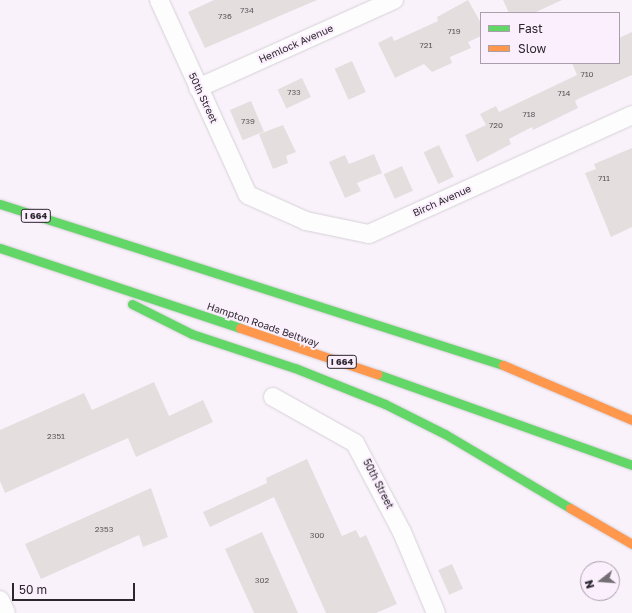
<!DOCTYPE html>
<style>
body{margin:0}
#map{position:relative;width:632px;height:613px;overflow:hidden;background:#f9f2fa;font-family:"Golos Text",sans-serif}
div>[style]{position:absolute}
.building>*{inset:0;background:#e4dede;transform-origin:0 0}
.roads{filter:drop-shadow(0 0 1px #d6d0d7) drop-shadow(0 0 1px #d6d0d7)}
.street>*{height:18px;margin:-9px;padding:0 9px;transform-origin:9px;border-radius:9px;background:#fefdfe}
.fast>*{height:9px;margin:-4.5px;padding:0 4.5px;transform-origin:4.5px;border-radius:4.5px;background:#63d668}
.slow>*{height:9px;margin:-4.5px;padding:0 4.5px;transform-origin:4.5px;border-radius:4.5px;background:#ff974d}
span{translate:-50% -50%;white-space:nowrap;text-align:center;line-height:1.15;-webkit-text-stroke:4px #fbeffd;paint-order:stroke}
.number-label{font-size:8px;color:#5b565b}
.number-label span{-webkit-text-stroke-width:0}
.shield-label span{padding:1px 3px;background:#fbeffd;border:1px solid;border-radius:3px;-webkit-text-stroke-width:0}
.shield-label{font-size:9px;color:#2c272e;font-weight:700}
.street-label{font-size:10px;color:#2c272e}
.legend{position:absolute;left:480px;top:12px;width:140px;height:52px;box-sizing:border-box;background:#fbeffd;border:1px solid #a89faa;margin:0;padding:5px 7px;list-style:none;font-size:12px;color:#2c272e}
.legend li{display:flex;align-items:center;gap:8px;height:20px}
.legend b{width:20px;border:1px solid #a89faa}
.north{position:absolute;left:580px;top:561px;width:40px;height:40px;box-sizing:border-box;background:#fbeffd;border:1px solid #a89faa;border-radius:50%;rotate:253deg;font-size:11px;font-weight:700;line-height:16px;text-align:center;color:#2c272e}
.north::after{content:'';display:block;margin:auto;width:14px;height:18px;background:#746e75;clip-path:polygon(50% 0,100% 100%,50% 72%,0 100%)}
.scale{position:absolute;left:12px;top:583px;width:123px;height:18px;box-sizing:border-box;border:2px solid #2c272e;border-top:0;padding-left:5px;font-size:12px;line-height:14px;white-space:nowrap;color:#2c272e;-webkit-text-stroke:3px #fbeffd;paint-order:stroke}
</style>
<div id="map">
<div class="building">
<div style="clip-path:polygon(214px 0,317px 0,205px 48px,188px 12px)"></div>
<div style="clip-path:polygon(468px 0,481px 23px,481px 36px,468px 42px,471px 48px,450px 57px,452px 63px,432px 72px,424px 64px,395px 78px,378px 43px,392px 36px,394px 41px,438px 21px,437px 17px)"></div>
<div style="clip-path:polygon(503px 0,562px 0,534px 13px,509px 13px)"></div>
<div style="clip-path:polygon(632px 32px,632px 75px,580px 98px,575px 101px,578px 108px,533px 130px,532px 127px,509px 139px,511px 144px,477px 162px,465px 135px,486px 125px,480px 114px,496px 106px,499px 112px,577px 75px,572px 63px,619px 63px,619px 38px)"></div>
<div style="left:352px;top:61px;width:34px;height:19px;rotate:66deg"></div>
<div style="left:302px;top:78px;width:21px;height:27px;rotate:65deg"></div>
<div style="left:251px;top:101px;width:33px;height:23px;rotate:67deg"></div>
<div style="clip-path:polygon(283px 125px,296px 152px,286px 156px,288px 163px,273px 169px,259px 134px)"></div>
<div style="left:439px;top:145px;width:35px;height:17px;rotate:65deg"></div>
<div style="clip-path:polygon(632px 148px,632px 227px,611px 237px,585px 173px,596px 169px,594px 164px)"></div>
<div style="clip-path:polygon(374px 154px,382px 173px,357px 183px,361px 191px,345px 198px,329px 162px,345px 155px,349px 164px)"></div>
<div style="left:402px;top:166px;width:27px;height:20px;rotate:66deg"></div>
<div style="clip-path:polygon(154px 382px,169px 416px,203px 400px,213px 422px,136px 457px,128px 438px,5px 493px,0 481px,0 430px,84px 393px,92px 410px)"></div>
<div style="clip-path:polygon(307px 459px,342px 536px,356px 530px,360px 538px,366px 535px,397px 604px,376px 613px,326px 613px,274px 497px,210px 527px,203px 512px,267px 483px,266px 478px)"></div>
<div style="clip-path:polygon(151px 488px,168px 537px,143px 547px,139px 535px,41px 579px,25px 544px)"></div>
<div style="clip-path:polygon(262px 532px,298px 613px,254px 613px,225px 549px)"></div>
<div style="left:452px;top:564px;width:27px;height:15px;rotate:66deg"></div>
</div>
<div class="roads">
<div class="street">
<div style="left:159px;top:0;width:214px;rotate:65.5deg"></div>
<div style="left:248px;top:195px;width:64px;rotate:24.1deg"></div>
<div style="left:306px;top:221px;width:64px;rotate:11.7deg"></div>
<div style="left:369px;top:234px;width:289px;rotate:-24.3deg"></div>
<div style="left:198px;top:88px;width:215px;rotate:-24.2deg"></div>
<div style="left:273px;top:397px;width:94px;rotate:29.3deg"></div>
<div style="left:355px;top:443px;width:101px;rotate:62.2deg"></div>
<div style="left:402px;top:532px;width:88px;rotate:67.2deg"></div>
<div style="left:0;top:600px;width:14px;rotate:65deg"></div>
</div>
<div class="fast">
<div style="left:0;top:204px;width:528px;rotate:17.75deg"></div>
<div style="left:0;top:248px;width:253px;rotate:18.4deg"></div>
<div style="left:132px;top:304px;width:67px;rotate:26.6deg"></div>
<div style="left:192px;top:334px;width:108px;rotate:18.3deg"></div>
<div style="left:295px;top:368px;width:97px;rotate:21.8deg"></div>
<div style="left:385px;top:404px;width:67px;rotate:26.6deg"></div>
<div style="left:445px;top:434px;width:145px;rotate:30.6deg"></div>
<div style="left:377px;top:374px;width:271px;rotate:19.6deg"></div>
</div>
<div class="slow">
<div style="left:240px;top:328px;width:145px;rotate:18.6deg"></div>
<div style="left:503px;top:365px;width:140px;rotate:23.1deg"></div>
<div style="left:570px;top:508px;width:72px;rotate:30.1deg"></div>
</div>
</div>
<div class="number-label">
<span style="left:247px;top:11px">734</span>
<span style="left:225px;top:17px">736</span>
<span style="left:454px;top:32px">719</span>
<span style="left:426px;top:46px">721</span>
<span style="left:587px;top:75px">710</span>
<span style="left:294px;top:93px">733</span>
<span style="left:564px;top:94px">714</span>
<span style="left:529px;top:115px">718</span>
<span style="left:248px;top:122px">739</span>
<span style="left:496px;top:126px">720</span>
<span style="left:604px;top:179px">711</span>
<span style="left:56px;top:437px">2351</span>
<span style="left:104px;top:530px">2353</span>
<span style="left:317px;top:536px">300</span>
<span style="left:262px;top:581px">302</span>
</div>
<div class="shield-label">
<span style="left:36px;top:216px">I 664</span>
<span style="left:342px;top:362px">I 664</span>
</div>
<div class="street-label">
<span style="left:296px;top:44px;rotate:-24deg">Hemlock Avenue</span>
<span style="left:203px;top:98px;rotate:65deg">50th Street</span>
<span style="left:442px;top:201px;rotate:-24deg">Birch Avenue</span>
<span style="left:263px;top:325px;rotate:19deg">Hampton Roads Beltway</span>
<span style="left:378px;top:484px;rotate:63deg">50th Street</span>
</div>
<ul class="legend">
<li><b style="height:5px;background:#63d668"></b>Fast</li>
<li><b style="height:5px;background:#ff974d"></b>Slow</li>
</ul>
<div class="north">N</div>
<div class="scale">50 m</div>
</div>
